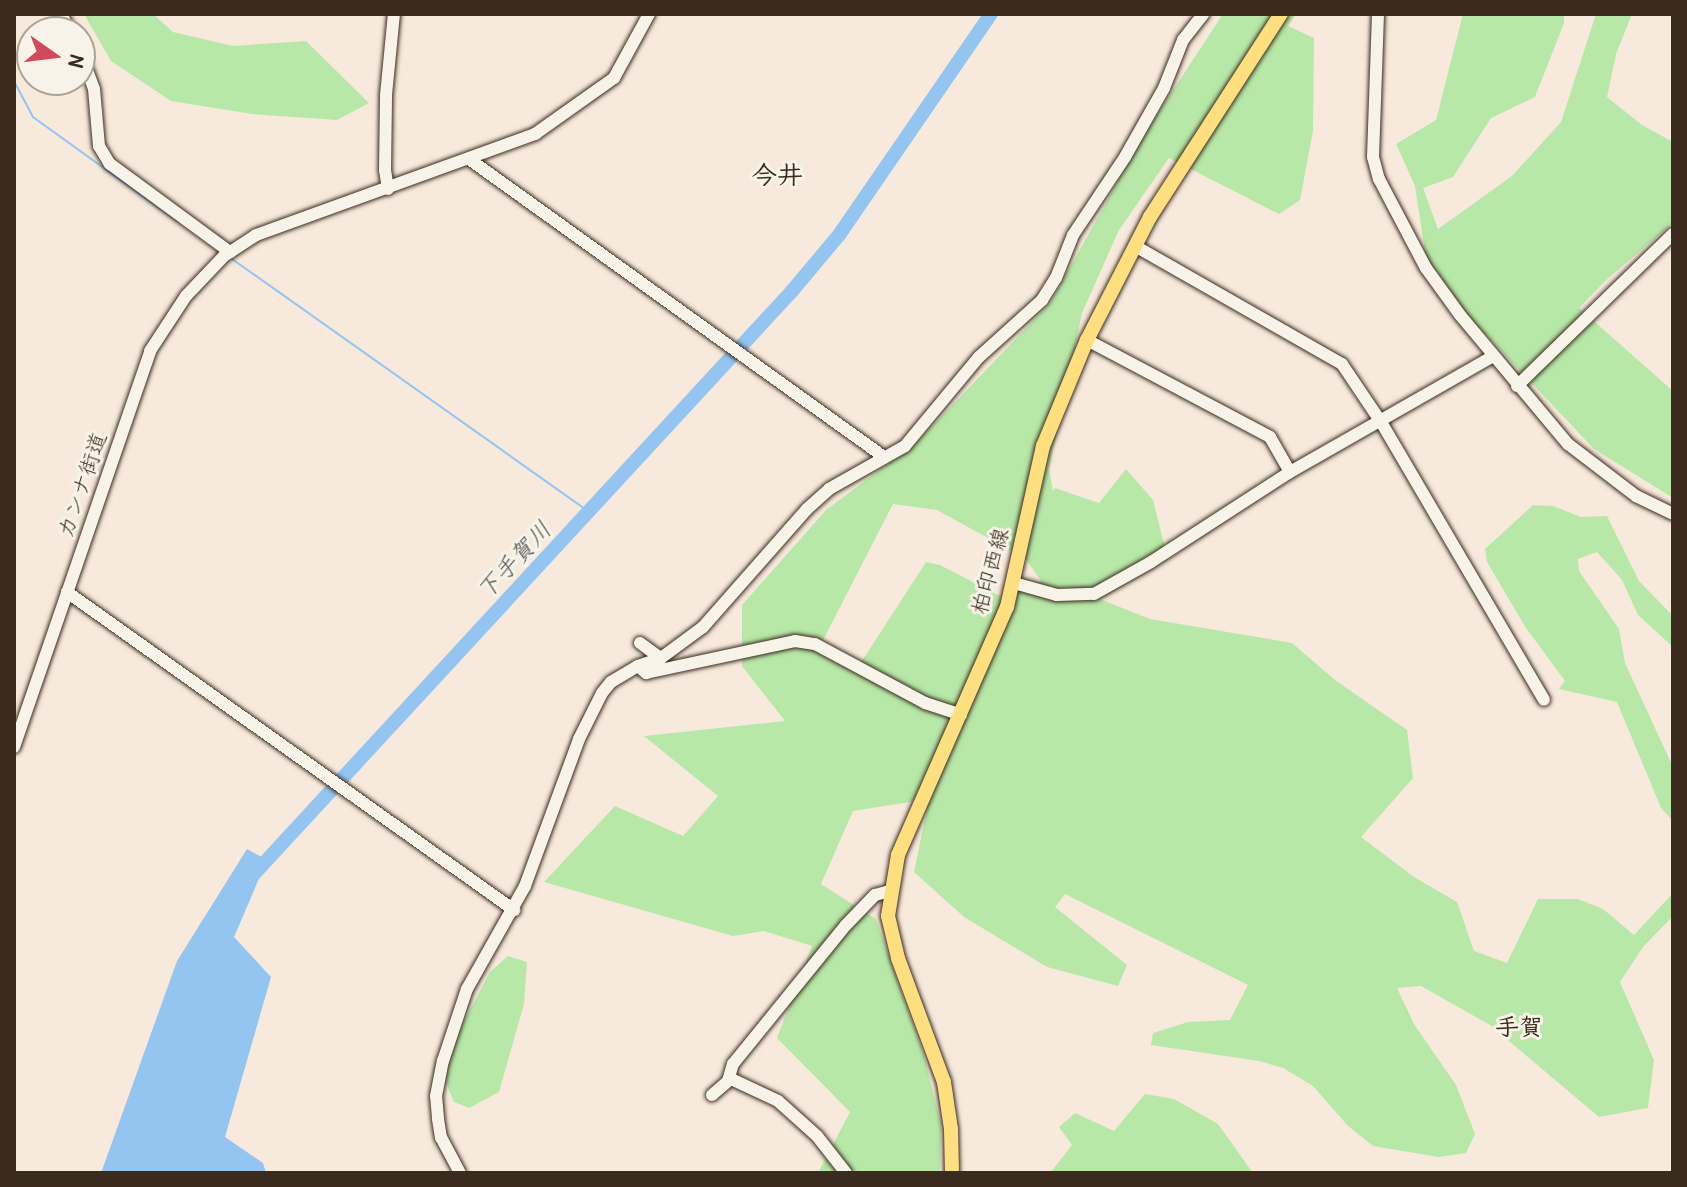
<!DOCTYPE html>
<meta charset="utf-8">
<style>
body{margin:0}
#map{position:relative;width:1687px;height:1187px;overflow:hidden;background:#f7eadc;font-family:"Patrick Hand","Klee One",sans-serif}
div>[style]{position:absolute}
.green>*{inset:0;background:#b7e8a8}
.water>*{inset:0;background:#94c5f0}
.stream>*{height:2px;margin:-1px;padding:0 1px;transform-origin:1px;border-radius:1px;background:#94c5f0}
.river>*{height:14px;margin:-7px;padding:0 7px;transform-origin:7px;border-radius:7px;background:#94c5f0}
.roads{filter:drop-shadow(0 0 2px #3b2a1e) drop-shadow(0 0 2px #3b2a1e)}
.minor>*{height:12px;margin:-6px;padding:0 6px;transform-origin:6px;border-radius:6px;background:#f7f3e8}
.major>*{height:14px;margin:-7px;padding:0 7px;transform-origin:7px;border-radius:7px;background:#fedf80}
span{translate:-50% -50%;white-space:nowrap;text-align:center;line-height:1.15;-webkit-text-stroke:6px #f7f3e8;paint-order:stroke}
.street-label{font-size:22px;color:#3b2a1e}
.water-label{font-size:24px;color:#515152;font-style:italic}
.neighbourhood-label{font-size:24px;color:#3b2a1e;font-weight:700}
.quarter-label{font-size:26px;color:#3b2a1e;font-weight:700}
.frame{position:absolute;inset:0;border:16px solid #3b2a1e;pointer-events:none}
.north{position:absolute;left:16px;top:16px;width:80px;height:80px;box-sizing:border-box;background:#f7f3e8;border:2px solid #aca397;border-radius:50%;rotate:104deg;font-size:22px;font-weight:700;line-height:32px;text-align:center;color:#3b2a1e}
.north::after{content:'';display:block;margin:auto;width:28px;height:36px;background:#d1495b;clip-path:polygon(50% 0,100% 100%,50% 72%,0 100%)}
</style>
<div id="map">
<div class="green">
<div style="clip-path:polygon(84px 14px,153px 14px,173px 32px,233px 46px,306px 41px,369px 103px,337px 120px,252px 114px,171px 101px,111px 61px)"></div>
<div style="clip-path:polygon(evenodd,1223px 14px,1296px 14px,1288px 26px,1314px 38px,1313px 131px,1300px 200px,1279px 214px,1169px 158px,1119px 230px,1082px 313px,1049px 470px,1053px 491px,1055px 488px,1099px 503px,1126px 469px,1153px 500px,1168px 560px,1100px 599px,1150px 619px,1292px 643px,1335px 680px,1407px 730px,1413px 778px,1361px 837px,1414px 877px,1457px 902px,1474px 951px,1507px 963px,1538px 899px,1578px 899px,1603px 909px,1634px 935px,1673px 893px,1673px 916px,1643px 947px,1620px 982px,1654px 1060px,1648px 1108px,1599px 1117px,1490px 1025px,1421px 986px,1397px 988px,1414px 1024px,1456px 1085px,1475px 1134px,1466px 1153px,1439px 1157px,1373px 1146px,1348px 1126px,1313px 1086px,1283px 1068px,1259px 1061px,1151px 1045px,1153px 1033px,1188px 1022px,1230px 1020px,1248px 985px,1065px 894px,1055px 907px,1127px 965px,1118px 986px,1047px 967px,964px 917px,914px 872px,929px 799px,853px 811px,821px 884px,876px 919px,924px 1056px,941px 1124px,940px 1173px,818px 1173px,850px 1112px,777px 1038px,812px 946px,764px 931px,733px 936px,544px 882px,615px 806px,683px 836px,718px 796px,644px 736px,785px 721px,742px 666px,742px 605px,826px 510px,918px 441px,1051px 302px,1143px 136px,1223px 14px,893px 504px,937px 510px,1026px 559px,1041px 581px,1000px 596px,940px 565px,926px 562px,860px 664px,819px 648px,893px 504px)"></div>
<div style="clip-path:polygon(1463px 14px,1564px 14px,1564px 23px,1535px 97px,1491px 118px,1453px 177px,1423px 188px,1438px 229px,1512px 176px,1561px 122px,1596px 14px,1632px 14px,1616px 54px,1607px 97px,1642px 125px,1673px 142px,1673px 223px,1605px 281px,1579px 308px,1673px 391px,1673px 498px,1594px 449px,1454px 301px,1426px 258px,1415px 186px,1396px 144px,1436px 120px)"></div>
<div style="clip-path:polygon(1533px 505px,1553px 506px,1581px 517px,1607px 516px,1639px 581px,1673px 616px,1673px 647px,1638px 615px,1622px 580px,1597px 552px,1578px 559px,1579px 571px,1619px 629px,1625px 663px,1673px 767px,1673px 821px,1661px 808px,1617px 702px,1559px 689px,1565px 681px,1526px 628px,1487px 562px,1485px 549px)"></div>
<div style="clip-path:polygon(508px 956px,527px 962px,524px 1004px,499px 1092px,469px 1108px,454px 1102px,444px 1078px,459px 1031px,490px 972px)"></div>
<div style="clip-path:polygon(1145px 1094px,1174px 1099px,1218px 1124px,1253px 1173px,1050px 1173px,1072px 1145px,1059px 1127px,1075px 1113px,1114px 1131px)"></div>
</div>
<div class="water">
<div style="clip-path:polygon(247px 849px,267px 860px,234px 937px,271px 977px,225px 1137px,263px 1163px,266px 1173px,101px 1173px,177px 961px)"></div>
</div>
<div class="stream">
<div style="left:14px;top:81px;width:41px;rotate:62.2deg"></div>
<div style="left:33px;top:117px;width:178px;rotate:35.8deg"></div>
<div style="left:232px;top:259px;width:436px;rotate:35.3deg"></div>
</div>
<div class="river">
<div style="left:254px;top:874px;width:793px;rotate:-47.3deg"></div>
<div style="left:792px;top:291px;width:73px;rotate:-50deg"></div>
<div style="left:839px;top:235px;width:268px;rotate:-55.5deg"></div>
</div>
<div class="roads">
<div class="minor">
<div style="left:61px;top:14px;width:21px;rotate:61deg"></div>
<div style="left:1378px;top:14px;width:143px;rotate:92deg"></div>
<div style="left:1373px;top:157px;width:23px;rotate:75deg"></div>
<div style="left:1379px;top:179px;width:101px;rotate:62.2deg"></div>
<div style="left:1426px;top:268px;width:58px;rotate:54.1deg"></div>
<div style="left:1460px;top:315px;width:168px;rotate:50.1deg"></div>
<div style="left:1568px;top:444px;width:86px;rotate:37.4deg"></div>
<div style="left:1636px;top:496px;width:41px;rotate:25.9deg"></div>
<div style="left:80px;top:51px;width:40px;rotate:69.8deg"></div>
<div style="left:94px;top:89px;width:57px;rotate:85deg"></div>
<div style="left:99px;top:146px;width:21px;rotate:59deg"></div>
<div style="left:110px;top:164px;width:149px;rotate:36.3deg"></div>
<div style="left:469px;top:159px;width:511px;rotate:35.68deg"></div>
<div style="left:388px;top:189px;width:19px;rotate:-99deg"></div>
<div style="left:385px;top:170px;width:75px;rotate:-89.2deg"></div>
<div style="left:386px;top:95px;width:81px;rotate:-84.4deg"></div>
<div style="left:1135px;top:246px;width:238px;rotate:29.7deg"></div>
<div style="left:1342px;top:364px;width:70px;rotate:56.1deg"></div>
<div style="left:1381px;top:422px;width:322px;rotate:59.6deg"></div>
<div style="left:1087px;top:340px;width:207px;rotate:27.9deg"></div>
<div style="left:1270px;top:437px;width:40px;rotate:60.3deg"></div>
<div style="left:1517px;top:386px;width:218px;rotate:-44.3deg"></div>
<div style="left:1014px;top:583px;width:45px;rotate:15.6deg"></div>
<div style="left:1057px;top:595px;width:37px;rotate:-2deg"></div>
<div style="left:1094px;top:594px;width:65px;rotate:-29.3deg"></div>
<div style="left:1151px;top:562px;width:166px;rotate:-32.9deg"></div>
<div style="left:1290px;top:472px;width:234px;rotate:-29.7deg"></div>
<div style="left:67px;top:592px;width:549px;rotate:35.43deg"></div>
<div style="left:640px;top:643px;width:26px;rotate:36deg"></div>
<div style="left:638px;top:666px;width:11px;rotate:41deg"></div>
<div style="left:646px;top:673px;width:152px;rotate:-12.1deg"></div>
<div style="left:795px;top:641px;width:20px;rotate:9deg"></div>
<div style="left:815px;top:644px;width:125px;rotate:28.2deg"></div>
<div style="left:925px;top:703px;width:38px;rotate:18deg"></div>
<div style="left:14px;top:747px;width:419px;rotate:-71deg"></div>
<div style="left:150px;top:351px;width:66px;rotate:-56.8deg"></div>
<div style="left:186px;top:296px;width:55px;rotate:-46.5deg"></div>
<div style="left:224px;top:256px;width:38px;rotate:-33deg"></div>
<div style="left:256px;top:235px;width:297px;rotate:-19.9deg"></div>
<div style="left:535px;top:134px;width:97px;rotate:-35.3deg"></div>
<div style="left:614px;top:78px;width:73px;rotate:-61.3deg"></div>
<div style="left:729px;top:1078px;width:54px;rotate:25.1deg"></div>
<div style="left:778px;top:1101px;width:52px;rotate:41.9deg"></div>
<div style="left:817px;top:1136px;width:47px;rotate:51.9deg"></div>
<div style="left:712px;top:1095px;width:21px;rotate:-41deg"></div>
<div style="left:728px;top:1081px;width:18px;rotate:-74deg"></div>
<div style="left:733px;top:1064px;width:179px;rotate:-50.9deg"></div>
<div style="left:846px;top:925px;width:42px;rotate:-46deg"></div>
<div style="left:875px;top:895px;width:16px;rotate:-15deg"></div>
<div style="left:460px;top:1173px;width:40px;rotate:-118deg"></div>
<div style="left:441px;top:1138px;width:20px;rotate:-99deg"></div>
<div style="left:438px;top:1118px;width:22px;rotate:-95deg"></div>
<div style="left:436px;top:1096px;width:36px;rotate:-79deg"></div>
<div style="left:443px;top:1061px;width:76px;rotate:-71.6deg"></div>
<div style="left:467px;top:989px;width:118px;rotate:-60.6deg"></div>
<div style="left:525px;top:886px;width:157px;rotate:-69.8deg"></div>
<div style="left:579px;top:739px;width:51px;rotate:-63.4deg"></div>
<div style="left:602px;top:693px;width:14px;rotate:-51deg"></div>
<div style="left:611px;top:682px;width:31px;rotate:-31deg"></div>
<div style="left:638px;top:666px;width:24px;rotate:-19deg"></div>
<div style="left:661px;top:658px;width:52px;rotate:-36.4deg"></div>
<div style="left:703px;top:627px;width:157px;rotate:-48.6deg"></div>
<div style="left:807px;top:509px;width:30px;rotate:-42deg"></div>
<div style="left:829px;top:489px;width:87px;rotate:-29.5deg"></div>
<div style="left:905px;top:446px;width:116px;rotate:-50.3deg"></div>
<div style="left:979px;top:357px;width:85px;rotate:-42.1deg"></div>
<div style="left:1042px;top:300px;width:26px;rotate:-58deg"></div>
<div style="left:1056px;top:278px;width:46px;rotate:-68.4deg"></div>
<div style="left:1073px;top:235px;width:94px;rotate:-56.3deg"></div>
<div style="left:1125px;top:157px;width:79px;rotate:-60.5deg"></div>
<div style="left:1164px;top:88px;width:52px;rotate:-68.4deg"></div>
<div style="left:1183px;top:40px;width:33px;rotate:-52deg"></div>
</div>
<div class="major">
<div style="left:952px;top:1173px;width:44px;rotate:-91.3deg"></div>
<div style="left:951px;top:1129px;width:48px;rotate:-98.5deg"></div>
<div style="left:944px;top:1082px;width:132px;rotate:-110.4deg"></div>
<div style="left:898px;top:958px;width:43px;rotate:-103.4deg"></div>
<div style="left:888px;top:916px;width:62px;rotate:-80.7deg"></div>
<div style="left:898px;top:855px;width:271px;rotate:-66.3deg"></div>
<div style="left:1007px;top:607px;width:165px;rotate:-77.4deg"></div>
<div style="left:1043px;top:446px;width:115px;rotate:-67.5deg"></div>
<div style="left:1087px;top:340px;width:138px;rotate:-62.9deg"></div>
<div style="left:1150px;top:217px;width:242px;rotate:-57.2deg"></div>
</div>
</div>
<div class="street-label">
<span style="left:82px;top:485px;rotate:-71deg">カンナ街道</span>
<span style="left:990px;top:571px;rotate:-75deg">柏印西線</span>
</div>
<div class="water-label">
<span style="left:514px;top:560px;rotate:-47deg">下手賀川</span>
</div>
<div class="neighbourhood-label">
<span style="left:1519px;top:1027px">手賀</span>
</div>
<div class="quarter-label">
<span style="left:777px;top:175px">今井</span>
</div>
<div class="frame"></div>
<div class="north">N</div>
</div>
